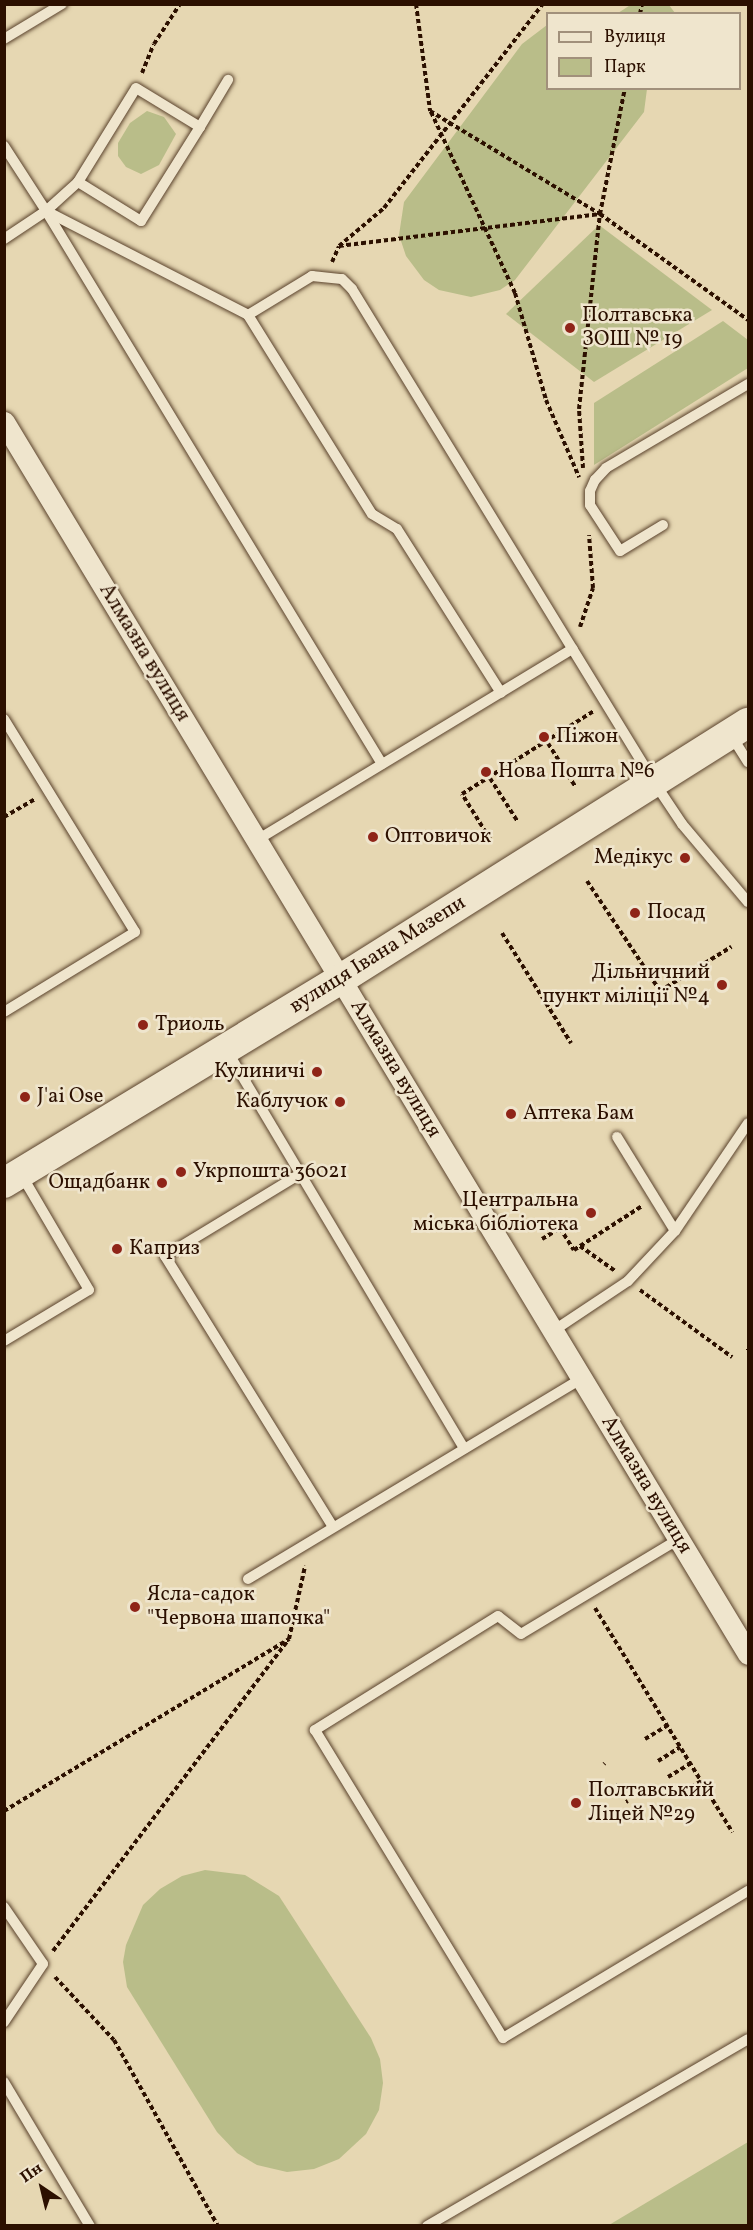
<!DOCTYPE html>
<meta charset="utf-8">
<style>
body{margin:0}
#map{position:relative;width:753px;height:2230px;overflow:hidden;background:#e6d7b2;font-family:Vollkorn,serif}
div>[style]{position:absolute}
.green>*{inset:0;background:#b9bd89}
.path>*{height:4px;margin-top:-2px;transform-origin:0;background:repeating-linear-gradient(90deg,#2c1000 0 4.5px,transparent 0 7.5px)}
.roads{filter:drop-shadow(0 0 2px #5a422c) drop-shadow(0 0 2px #5a422c)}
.service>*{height:10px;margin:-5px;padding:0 5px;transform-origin:5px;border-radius:5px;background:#efe5cd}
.minor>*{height:21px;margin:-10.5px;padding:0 10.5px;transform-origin:10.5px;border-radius:10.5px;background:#efe5cd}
.secondary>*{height:30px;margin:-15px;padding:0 15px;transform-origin:15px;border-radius:15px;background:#efe5cd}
.dots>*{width:16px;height:16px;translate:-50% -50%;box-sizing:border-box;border:3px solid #efe5cd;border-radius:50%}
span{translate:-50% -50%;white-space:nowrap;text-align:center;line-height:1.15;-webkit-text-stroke:5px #efe5cd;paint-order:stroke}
.poi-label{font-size:21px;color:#2c1000}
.left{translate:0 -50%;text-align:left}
.right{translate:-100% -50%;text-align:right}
.street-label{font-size:21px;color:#2c1000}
.frame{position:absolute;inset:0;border:6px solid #2c1000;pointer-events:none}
.legend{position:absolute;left:546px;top:12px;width:195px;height:78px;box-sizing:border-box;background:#efe5cd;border:2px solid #a1907b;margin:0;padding:8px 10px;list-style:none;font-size:18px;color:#2c1000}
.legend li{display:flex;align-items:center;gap:12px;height:30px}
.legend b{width:30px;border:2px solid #a1907b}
.north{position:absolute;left:12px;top:2158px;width:60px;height:60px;-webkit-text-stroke:4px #efe5cd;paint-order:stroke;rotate:325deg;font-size:16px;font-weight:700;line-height:24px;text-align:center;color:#2c1000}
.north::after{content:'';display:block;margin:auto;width:21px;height:27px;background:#2c1000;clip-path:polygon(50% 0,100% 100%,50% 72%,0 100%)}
</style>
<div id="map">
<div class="green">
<div style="clip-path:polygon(632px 4px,669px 5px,675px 13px,618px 13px)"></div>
<div style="clip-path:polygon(547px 25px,548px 88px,647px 89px,644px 112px,515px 280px,500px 290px,471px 297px,439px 290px,424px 280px,406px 256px,399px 235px,404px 202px,522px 44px)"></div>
<div style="clip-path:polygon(147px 111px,164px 117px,176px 134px,159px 165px,141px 174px,126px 167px,118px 156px,118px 143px,130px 123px)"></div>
<div style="clip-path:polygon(599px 225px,712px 310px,594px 382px,506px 314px)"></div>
<div style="clip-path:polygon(723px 321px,748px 340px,748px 368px,594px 465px,594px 403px)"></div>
<div style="clip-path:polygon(205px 1870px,245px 1875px,279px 1896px,371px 2038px,380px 2059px,383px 2083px,379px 2110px,366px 2134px,339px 2159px,314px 2169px,287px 2172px,257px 2165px,237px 2153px,217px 2132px,127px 1987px,123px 1962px,126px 1945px,143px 1905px,160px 1889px,182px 1876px)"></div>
<div style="clip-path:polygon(748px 2142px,748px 2225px,609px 2225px)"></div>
</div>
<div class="path">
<div style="left:416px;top:4px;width:108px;rotate:82.5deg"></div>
<div style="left:430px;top:111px;width:199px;rotate:31.2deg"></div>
<div style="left:600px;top:214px;width:182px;rotate:35.6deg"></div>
<div style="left:640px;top:14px;width:10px;rotate:-79deg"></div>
<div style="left:142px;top:73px;width:31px;rotate:-68deg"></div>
<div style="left:154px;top:44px;width:48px;rotate:-57deg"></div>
<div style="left:431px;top:112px;width:200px;rotate:65.1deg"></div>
<div style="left:515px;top:293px;width:111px;rotate:73.8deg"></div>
<div style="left:546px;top:400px;width:84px;rotate:66.8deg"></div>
<div style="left:339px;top:246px;width:59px;rotate:-40.2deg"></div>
<div style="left:384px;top:208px;width:259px;rotate:-52.1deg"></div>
<div style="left:332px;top:262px;width:17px;rotate:-66deg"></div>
<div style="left:339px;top:246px;width:263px;rotate:-7deg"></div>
<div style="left:583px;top:468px;width:59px;rotate:-93.9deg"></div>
<div style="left:579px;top:409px;width:196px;rotate:-83.9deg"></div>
<div style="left:600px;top:214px;width:128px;rotate:-78.8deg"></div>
<div style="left:580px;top:627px;width:41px;rotate:-71.6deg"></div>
<div style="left:593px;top:588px;width:53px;rotate:-94.3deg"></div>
<div style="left:544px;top:737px;width:58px;rotate:57.7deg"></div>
<div style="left:486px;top:772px;width:59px;rotate:57.4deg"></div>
<div style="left:4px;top:817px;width:36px;rotate:-30deg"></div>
<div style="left:490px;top:839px;width:53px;rotate:-121.9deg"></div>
<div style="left:462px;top:794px;width:156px;rotate:-32.2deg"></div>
<div style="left:587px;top:881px;width:132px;rotate:56.4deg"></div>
<div style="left:660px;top:991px;width:84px;rotate:-31.8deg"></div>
<div style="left:502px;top:933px;width:130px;rotate:57.9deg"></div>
<div style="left:542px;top:1239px;width:21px;rotate:-31deg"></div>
<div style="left:560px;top:1228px;width:26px;rotate:58deg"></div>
<div style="left:574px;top:1250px;width:81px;rotate:-32.9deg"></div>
<div style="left:580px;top:1246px;width:43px;rotate:35.5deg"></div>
<div style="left:640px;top:1290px;width:114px;rotate:36.1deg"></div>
<div style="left:748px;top:1350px;width:1px;rotate:-90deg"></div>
<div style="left:595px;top:1608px;width:263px;rotate:58.5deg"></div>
<div style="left:645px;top:1739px;width:26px;rotate:-31deg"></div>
<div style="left:658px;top:1761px;width:26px;rotate:-32deg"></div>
<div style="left:604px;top:1764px;width:1px;rotate:-45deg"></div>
<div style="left:668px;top:1777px;width:26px;rotate:-31deg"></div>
<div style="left:616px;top:1786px;width:2px;rotate:-27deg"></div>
<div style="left:678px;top:1795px;width:27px;rotate:-31deg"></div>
<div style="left:626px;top:1802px;width:2px;rotate:-27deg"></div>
<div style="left:4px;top:1811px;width:333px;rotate:-31.1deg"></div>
<div style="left:289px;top:1639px;width:75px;rotate:-77.6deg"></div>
<div style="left:636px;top:1819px;width:2px"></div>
<div style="left:53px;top:1951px;width:391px;rotate:-52.9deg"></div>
<div style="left:55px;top:1977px;width:86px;rotate:46.9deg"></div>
<div style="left:114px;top:2040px;width:213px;rotate:60.8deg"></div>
</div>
<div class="roads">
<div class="service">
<div style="left:4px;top:39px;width:68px;rotate:-31.1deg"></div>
<div style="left:200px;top:127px;width:111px;rotate:122.1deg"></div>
<div style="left:141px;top:221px;width:74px;rotate:-148.2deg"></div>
<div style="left:78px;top:182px;width:110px;rotate:-58.3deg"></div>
<div style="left:136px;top:88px;width:75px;rotate:31.4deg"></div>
<div style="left:200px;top:127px;width:55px;rotate:-59.2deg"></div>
<div style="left:4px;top:146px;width:77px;rotate:57.1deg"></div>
<div style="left:46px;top:211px;width:227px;rotate:27.2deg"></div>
<div style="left:248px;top:315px;width:75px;rotate:-31.4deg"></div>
<div style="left:312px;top:276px;width:30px;rotate:6deg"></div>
<div style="left:342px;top:279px;width:14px;rotate:45deg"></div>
<div style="left:352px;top:289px;width:578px;rotate:58.51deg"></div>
<div style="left:654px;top:782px;width:50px;rotate:56.3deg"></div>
<div style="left:682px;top:824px;width:102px;rotate:49.8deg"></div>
<div style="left:46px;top:211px;width:647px;rotate:58.72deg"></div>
<div style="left:4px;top:239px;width:50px;rotate:-33.7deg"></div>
<div style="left:46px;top:211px;width:43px;rotate:-42.2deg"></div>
<div style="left:248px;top:315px;width:234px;rotate:58.1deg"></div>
<div style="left:372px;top:514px;width:29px;rotate:31deg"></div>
<div style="left:397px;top:529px;width:194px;rotate:57.6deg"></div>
<div style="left:663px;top:525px;width:50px;rotate:148.8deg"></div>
<div style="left:620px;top:551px;width:55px;rotate:-123.1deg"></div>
<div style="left:590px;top:505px;width:14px;rotate:-90deg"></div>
<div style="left:590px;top:491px;width:12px;rotate:-66deg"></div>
<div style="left:595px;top:480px;width:16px;rotate:-47deg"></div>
<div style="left:606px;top:468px;width:165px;rotate:-30.6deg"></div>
<div style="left:4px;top:719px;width:250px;rotate:58.4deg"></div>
<div style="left:135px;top:932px;width:153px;rotate:148.6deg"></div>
<div style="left:731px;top:735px;width:32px;rotate:58deg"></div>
<div style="left:257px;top:840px;width:369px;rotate:-31.2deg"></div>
<div style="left:226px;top:1049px;width:465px;rotate:59.2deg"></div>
<div style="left:617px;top:1137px;width:110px;rotate:58.3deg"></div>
<div style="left:300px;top:1174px;width:158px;rotate:148.7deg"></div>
<div style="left:165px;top:1256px;width:319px;rotate:58.2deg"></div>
<div style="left:553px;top:1331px;width:90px;rotate:-33.7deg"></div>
<div style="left:628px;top:1281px;width:69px;rotate:-46.8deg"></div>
<div style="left:675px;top:1231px;width:130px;rotate:-55.9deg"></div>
<div style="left:4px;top:1341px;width:99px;rotate:-31deg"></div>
<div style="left:89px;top:1290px;width:132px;rotate:-120.4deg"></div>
<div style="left:679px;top:1539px;width:184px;rotate:149deg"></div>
<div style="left:521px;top:1634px;width:29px;rotate:-142deg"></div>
<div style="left:498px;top:1616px;width:216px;rotate:148.1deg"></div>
<div style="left:315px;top:1730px;width:361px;rotate:58.6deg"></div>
<div style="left:503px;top:2038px;width:286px;rotate:-31deg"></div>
<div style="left:248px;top:1579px;width:390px;rotate:-31deg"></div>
<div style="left:4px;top:1907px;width:69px;rotate:55.6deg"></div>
<div style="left:43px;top:1964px;width:70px;rotate:123.9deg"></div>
<div style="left:4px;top:2082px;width:168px;rotate:59.2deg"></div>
<div style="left:427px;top:2226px;width:371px;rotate:-30.2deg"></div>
</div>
<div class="minor">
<div style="left:4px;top:422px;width:1439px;rotate:58.87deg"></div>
</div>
<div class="secondary">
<div style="left:4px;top:1183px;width:394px;rotate:-31.2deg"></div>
<div style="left:341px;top:979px;width:481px;rotate:-32.2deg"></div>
</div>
</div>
<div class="dots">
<div style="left:570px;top:328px;background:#8f2418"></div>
<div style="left:544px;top:737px;background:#8f2418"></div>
<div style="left:486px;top:772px;background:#8f2418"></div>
<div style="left:373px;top:837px;background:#8f2418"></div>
<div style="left:685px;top:858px;background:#8f2418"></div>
<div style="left:635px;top:913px;background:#8f2418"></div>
<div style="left:722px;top:985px;background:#8f2418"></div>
<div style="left:143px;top:1025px;background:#8f2418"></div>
<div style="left:317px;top:1072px;background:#8f2418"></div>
<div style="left:25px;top:1097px;background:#8f2418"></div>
<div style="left:340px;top:1102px;background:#8f2418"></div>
<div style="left:511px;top:1114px;background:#8f2418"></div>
<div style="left:181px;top:1172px;background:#8f2418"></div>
<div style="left:162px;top:1183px;background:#8f2418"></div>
<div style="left:591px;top:1213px;background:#8f2418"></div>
<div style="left:117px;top:1249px;background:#8f2418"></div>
<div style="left:135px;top:1607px;background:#8f2418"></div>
<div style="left:576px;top:1803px;background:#8f2418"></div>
</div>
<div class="poi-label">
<span class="left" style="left:582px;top:328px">Полтавська<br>ЗОШ № 19</span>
<span class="left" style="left:556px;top:737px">Піжон</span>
<span class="left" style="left:498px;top:772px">Нова Пошта №6</span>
<span class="left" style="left:385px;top:837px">Оптовичок</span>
<span class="right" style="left:673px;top:858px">Медікус</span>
<span class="left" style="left:647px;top:913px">Посад</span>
<span class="right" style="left:710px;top:985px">Дільничний<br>пункт міліції №4</span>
<span class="left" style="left:155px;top:1025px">Триоль</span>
<span class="right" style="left:305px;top:1072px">Кулиничі</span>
<span class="left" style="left:37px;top:1097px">J'ai Ose</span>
<span class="right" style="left:328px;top:1102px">Каблучок</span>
<span class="left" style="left:523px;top:1114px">Аптека Бам</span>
<span class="left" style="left:193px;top:1172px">Укрпошта 36021</span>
<span class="right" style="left:150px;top:1183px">Ощадбанк</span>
<span class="right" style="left:579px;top:1213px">Центральна<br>міська бібліотека</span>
<span class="left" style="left:129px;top:1249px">Каприз</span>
<span class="left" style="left:147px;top:1607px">Ясла-садок<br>"Червона шапочка"</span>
<span class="left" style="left:588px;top:1803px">Полтавський<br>Ліцей №29</span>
</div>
<div class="street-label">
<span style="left:144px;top:653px;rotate:59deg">Алмазна вулиця</span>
<span style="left:378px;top:955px;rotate:-32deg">вулиця Івана Мазепи</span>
<span style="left:395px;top:1069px;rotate:59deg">Алмазна вулиця</span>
<span style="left:646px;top:1485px;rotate:59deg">Алмазна вулиця</span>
</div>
<div class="frame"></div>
<ul class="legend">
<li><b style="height:8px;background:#efe5cd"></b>Вулиця</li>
<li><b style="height:16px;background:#b9bd89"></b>Парк</li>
</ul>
<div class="north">Пн</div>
</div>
